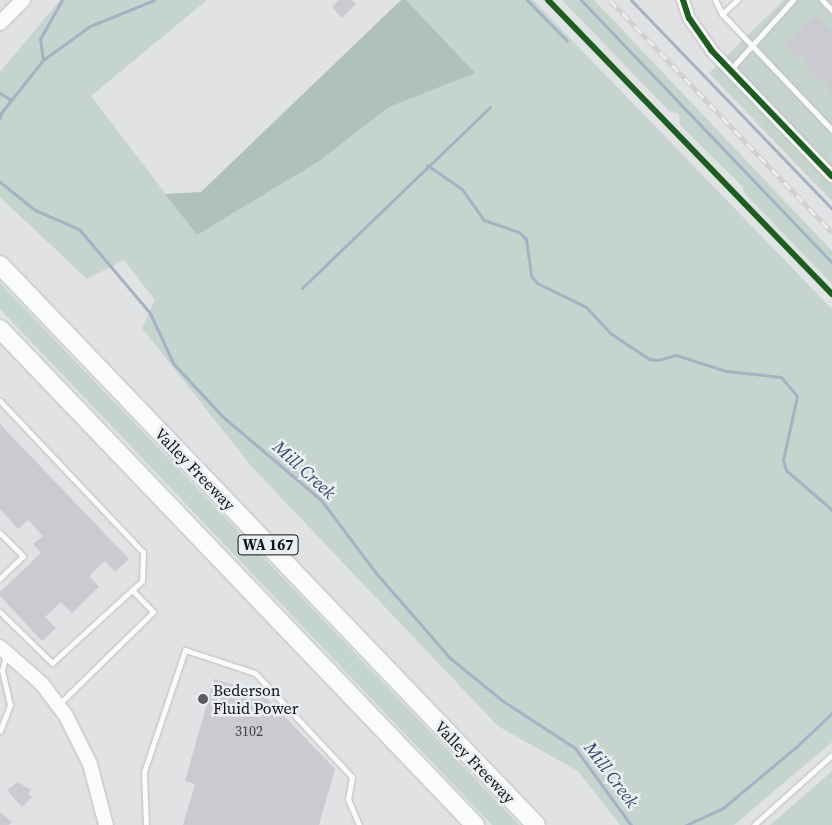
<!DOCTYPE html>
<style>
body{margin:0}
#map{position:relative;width:832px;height:825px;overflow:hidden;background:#e0e2e4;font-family:"Source Serif 4",serif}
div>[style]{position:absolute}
.green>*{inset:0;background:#c5d4cc}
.forest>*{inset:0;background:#b0c1b9}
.stream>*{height:3px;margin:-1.5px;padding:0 1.5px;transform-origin:1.5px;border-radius:1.5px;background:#a6b2c4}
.building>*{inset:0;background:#cccad1}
.roads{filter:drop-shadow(0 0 1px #bcbdbf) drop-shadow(0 0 1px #bcbdbf)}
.service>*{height:5px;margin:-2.5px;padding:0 2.5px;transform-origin:2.5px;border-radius:2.5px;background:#fafbfb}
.tertiary>*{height:12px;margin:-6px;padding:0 6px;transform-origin:6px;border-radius:6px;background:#fafbfb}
.secondary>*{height:14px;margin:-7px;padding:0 7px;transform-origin:7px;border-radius:7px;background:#fafbfb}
.motorway>*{height:18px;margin:-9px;padding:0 9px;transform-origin:9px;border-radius:9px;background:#fafbfb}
.rail>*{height:5px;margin-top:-2.5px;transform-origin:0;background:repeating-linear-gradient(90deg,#ebeff3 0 9px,#d0d0d0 0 18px);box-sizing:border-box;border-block:1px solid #d0d0d0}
.cycleway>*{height:6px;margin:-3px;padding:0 3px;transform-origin:3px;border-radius:3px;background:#1b5e20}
.dots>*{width:14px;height:14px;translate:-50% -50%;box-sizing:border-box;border:2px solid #ebeff3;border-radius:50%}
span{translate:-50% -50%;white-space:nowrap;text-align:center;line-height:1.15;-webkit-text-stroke:5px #ebeff3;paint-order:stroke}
.number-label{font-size:14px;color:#414144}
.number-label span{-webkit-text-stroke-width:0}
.shield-label span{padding:1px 4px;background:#ebeff3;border:1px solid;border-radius:4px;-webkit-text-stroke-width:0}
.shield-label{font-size:15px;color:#111213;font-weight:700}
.street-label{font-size:16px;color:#111213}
.poi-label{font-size:16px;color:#111213}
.left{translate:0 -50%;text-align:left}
.water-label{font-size:18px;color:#31496f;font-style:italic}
</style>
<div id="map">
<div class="green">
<div style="clip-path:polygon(60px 0,207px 0,91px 96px,197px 235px,318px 162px,389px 107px,474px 73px,406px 0,533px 0,832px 309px,832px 742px,734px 825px,620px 825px,578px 771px,498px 726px,252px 467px,142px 328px,155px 300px,124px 260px,87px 279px,0 197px,0 72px)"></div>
<div style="clip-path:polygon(562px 0,594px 0,832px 251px,832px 284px,745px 194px,742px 186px,680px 125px,679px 114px,669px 111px)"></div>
<div style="clip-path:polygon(784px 0,832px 0,832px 201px,709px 73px)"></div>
<div style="clip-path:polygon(0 283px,264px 558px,519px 825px,492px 825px,0 309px)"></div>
<div style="clip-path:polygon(832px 771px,832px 825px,770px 825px,815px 786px)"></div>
</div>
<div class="forest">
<div style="clip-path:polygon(401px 0,406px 0,475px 73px,389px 107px,318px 162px,197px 235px,165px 194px,201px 192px)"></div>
</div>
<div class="stream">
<div style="left:527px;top:0;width:57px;rotate:45.7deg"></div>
<div style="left:581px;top:0;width:364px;rotate:46.3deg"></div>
<div style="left:631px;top:0;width:290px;rotate:46.1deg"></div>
<div style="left:43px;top:60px;width:21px;rotate:-98deg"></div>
<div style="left:40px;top:39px;width:45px;rotate:-60.6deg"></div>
<div style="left:0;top:93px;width:13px;rotate:32deg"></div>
<div style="left:0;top:118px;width:5px;rotate:-79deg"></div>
<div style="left:1px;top:113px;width:68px;rotate:-51.6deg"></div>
<div style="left:43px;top:60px;width:58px;rotate:-35.9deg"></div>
<div style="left:90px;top:26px;width:69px;rotate:-22.1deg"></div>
<div style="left:427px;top:165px;width:42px;rotate:34.4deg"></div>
<div style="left:462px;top:189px;width:38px;rotate:55deg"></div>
<div style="left:484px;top:220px;width:37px;rotate:19deg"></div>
<div style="left:519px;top:232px;width:10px;rotate:45deg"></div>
<div style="left:526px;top:239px;width:37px;rotate:82deg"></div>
<div style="left:531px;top:276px;width:9px;rotate:49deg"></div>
<div style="left:537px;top:283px;width:55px;rotate:26.1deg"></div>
<div style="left:586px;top:307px;width:35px;rotate:47deg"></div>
<div style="left:610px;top:333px;width:47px;rotate:33.7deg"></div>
<div style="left:649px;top:359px;width:9px;rotate:6deg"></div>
<div style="left:658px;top:360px;width:19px;rotate:-16deg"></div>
<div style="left:676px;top:355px;width:52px;rotate:17.7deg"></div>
<div style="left:726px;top:371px;width:55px;rotate:6.2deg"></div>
<div style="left:781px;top:377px;width:25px;rotate:50deg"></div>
<div style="left:797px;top:396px;width:66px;rotate:102.3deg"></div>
<div style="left:783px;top:460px;width:10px;rotate:73deg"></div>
<div style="left:786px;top:470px;width:61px;rotate:41deg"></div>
<div style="left:0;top:182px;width:45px;rotate:38.7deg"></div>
<div style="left:35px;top:210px;width:48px;rotate:23.4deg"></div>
<div style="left:79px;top:229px;width:110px;rotate:49.8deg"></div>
<div style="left:150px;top:313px;width:55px;rotate:65.3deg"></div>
<div style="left:173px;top:363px;width:72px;rotate:47.2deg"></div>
<div style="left:222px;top:416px;width:130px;rotate:40.3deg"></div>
<div style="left:321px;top:500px;width:91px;rotate:53deg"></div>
<div style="left:376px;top:573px;width:113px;rotate:49deg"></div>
<div style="left:450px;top:658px;width:68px;rotate:39.1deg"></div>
<div style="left:503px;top:701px;width:86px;rotate:33.1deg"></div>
<div style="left:575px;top:748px;width:95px;rotate:54deg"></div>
<div style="left:302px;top:288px;width:261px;rotate:-43.9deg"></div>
<div style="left:686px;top:825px;width:41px;rotate:-24.7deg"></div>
<div style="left:723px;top:808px;width:95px;rotate:-39.9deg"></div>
<div style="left:796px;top:747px;width:50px;rotate:-43.4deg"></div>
</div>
<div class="building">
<div style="clip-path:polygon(339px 0,352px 0,356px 4px,342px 18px,332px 7px)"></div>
<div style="clip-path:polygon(815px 15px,832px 32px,832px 94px,826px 87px,830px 83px,825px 78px,821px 82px,805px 64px,808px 61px,801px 54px,797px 58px,784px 45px)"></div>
<div style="clip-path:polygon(0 424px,129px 559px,115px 572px,105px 561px,89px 576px,99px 587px,72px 613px,61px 602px,45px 617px,56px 628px,42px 641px,0 596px,0 592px,41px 553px,33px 544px,43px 536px,28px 520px,18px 529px,0 509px)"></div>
<div style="clip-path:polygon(214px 679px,262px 693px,335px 769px,319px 825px,183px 825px,195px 784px,185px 781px)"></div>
<div style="clip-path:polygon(18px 782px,31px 790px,28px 793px,32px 797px,22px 807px,7px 790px)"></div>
<div style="clip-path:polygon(0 812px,12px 822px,9px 825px,0 825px)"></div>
</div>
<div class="roads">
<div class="service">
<div style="left:715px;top:0;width:16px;rotate:63deg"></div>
<div style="left:722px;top:14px;width:160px;rotate:46.5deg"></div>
<div style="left:822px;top:0;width:14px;rotate:45deg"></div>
<div style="left:722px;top:14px;width:21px;rotate:-43deg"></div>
<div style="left:730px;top:70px;width:94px;rotate:-48deg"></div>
<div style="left:0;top:401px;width:208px;rotate:46.6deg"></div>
<div style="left:143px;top:552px;width:29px;rotate:92deg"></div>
<div style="left:142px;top:581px;width:13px;rotate:138deg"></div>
<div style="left:132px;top:590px;width:30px;rotate:46deg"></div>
<div style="left:153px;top:612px;width:132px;rotate:135.6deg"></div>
<div style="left:0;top:533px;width:33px;rotate:45deg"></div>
<div style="left:23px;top:556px;width:32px;rotate:136deg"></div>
<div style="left:0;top:612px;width:73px;rotate:44.4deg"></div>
<div style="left:52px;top:663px;width:108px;rotate:-42.4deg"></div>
<div style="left:0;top:731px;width:28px;rotate:-69deg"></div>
<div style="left:10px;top:705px;width:36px;rotate:-103deg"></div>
<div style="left:2px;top:670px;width:16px;rotate:-75deg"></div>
<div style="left:146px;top:825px;width:53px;rotate:-92.2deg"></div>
<div style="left:144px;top:772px;width:129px;rotate:-71.4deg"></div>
<div style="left:185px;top:650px;width:74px;rotate:18.2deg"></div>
<div style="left:255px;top:673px;width:142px;rotate:47deg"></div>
<div style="left:352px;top:777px;width:22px;rotate:100deg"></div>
<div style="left:348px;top:799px;width:28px;rotate:67deg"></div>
<div style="left:754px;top:825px;width:105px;rotate:-41.9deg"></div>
</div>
<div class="tertiary">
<div style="left:683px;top:0;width:19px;rotate:72deg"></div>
<div style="left:689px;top:18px;width:39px;rotate:55deg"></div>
<div style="left:711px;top:50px;width:175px;rotate:46.2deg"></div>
</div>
<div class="secondary">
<div style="left:0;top:23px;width:33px;rotate:-45deg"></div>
<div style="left:0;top:647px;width:56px;rotate:41.4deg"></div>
<div style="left:42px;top:684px;width:40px;rotate:53deg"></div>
<div style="left:66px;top:716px;width:54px;rotate:63.4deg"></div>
<div style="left:90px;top:764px;width:63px;rotate:75.3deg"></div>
</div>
<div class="motorway">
<div style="left:0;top:265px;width:775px;rotate:46.25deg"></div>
<div style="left:0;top:329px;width:687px;rotate:46.24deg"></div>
</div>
</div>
<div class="rail">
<div style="left:610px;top:0;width:321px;rotate:46.3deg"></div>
</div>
<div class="cycleway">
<div style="left:548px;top:0;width:409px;rotate:46deg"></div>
<div style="left:683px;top:0;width:19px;rotate:72deg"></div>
<div style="left:689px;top:18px;width:39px;rotate:55deg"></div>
<div style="left:711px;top:50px;width:175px;rotate:46.2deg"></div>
</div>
<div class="dots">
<div style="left:203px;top:699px;background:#595b5c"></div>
</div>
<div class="number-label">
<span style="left:249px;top:731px">3102</span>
</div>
<div class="shield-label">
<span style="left:268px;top:545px">WA 167</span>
</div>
<div class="street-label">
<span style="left:195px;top:469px;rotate:46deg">Valley Freeway</span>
<span style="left:475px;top:762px;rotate:46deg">Valley Freeway</span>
</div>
<div class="poi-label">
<span class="left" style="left:213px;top:699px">Bederson<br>Fluid Power</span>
</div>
<div class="water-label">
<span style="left:304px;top:470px;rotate:42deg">Mill Creek</span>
<span style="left:611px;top:775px;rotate:53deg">Mill Creek</span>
</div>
</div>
